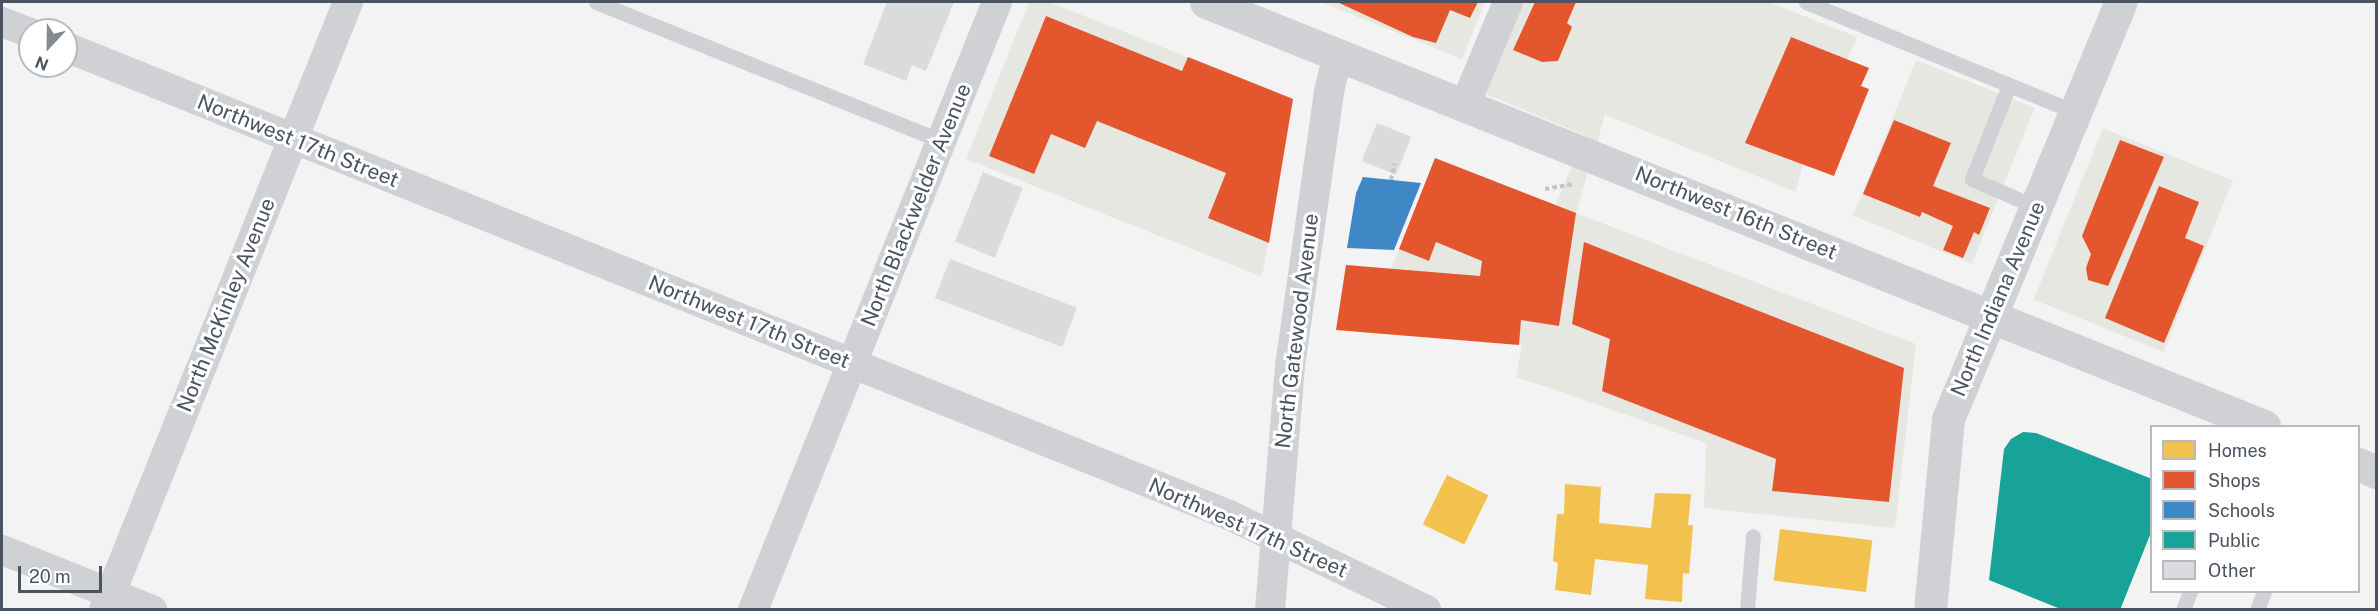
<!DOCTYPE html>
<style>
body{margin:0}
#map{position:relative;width:2378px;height:611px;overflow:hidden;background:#f3f3f3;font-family:"Public Sans",sans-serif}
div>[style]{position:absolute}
.commercial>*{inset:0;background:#e7e7e2;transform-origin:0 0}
.homes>*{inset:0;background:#f2c14e;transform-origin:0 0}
.shops>*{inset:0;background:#e4572e}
.schools>*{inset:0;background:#3f88c5}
.public>*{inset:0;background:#17a398}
.building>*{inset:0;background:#dadbdd;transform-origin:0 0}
.path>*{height:4px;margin-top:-2px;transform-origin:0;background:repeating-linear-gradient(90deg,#bdc8c6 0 4.5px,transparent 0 7.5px)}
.service>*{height:15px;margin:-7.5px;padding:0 7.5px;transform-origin:7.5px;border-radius:7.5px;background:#cfd1d4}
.minor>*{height:30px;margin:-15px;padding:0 15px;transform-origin:15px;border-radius:15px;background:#cfd1d4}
.tertiary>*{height:33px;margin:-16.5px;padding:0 16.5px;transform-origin:16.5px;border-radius:16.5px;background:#cfd1d4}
span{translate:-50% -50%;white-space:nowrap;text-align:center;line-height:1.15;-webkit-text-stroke:6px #fff;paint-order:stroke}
.street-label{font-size:21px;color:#4a5360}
.frame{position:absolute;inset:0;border:3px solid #4a5360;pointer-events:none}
.legend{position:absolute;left:2150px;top:425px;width:210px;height:168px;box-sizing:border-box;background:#fff;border:2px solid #b7babf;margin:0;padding:8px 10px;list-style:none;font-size:18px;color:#4a5360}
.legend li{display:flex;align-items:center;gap:12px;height:30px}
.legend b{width:30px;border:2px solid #b7babf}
.north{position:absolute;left:18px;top:18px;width:60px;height:60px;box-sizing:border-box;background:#fff;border:2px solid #b7babf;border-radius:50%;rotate:202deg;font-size:16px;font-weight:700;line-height:24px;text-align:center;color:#4a5360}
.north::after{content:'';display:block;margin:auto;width:21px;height:27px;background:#858b93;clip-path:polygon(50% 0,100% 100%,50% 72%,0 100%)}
.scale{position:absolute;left:18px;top:566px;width:84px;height:27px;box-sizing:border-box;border:3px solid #4a5360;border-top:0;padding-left:8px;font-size:18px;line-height:21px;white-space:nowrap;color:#4a5360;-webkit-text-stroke:4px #fff;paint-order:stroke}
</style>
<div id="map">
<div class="commercial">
<div style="clip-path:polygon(1029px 2px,1049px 2px,1293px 99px,1262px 277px,966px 159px)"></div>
<div style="clip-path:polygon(1321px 2px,1485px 2px,1462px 59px)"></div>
<div style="clip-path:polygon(1524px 2px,1769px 2px,1857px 37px,1802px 167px,1796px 192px,1605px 115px,1576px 213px,1916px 344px,1895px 528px,1704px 508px,1706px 443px,1550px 388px,1516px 378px,1522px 345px,1336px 330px,1346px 265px,1391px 269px,1435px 158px,1556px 205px,1584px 135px,1486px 94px)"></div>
<div style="left:1916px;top:60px;width:128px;height:168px;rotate:22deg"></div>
<div style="left:2103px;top:128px;width:140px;height:185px;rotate:22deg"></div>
</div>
<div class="homes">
<div style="left:1447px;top:475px;width:46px;height:55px;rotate:26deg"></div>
<div style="clip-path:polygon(1565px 484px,1601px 487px,1599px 523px,1651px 528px,1655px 493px,1691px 494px,1688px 525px,1693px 525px,1689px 574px,1683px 573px,1682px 602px,1645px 599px,1648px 565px,1595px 559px,1591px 595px,1555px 590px,1558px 563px,1553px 561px,1557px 514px,1564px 514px)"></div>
<div style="left:1780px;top:529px;width:93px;height:52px;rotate:7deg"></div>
</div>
<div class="shops">
<div style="clip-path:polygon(1337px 2px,1478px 2px,1470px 18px,1450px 10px,1436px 43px,1413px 37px)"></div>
<div style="clip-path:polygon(1535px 2px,1576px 2px,1567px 23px,1572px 27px,1558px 61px,1542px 62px,1513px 50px)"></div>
<div style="clip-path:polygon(1046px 16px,1182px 71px,1188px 57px,1293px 99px,1269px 243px,1208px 218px,1226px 173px,1097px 121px,1085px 148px,1051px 134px,1034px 174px,989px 156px)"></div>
<div style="clip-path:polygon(1791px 37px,1869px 68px,1861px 86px,1869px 89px,1834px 176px,1745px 143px)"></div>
<div style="clip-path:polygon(1894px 120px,1951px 143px,1933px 186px,1990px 208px,1979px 235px,1974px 232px,1963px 258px,1943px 250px,1953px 226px,1922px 212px,1920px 217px,1863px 194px)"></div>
<div style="clip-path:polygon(2120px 140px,2164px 157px,2108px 286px,2088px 280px,2086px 268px,2091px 254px,2082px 236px)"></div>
<div style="clip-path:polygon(1435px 158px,1576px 213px,1559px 326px,1521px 320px,1519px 345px,1336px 330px,1346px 265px,1480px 276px,1482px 261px,1436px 242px,1429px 261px,1399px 249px)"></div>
<div style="clip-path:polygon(2159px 186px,2199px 202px,2185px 238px,2204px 246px,2164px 343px,2105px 318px)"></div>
<div style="clip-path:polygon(1584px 242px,1904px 368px,1889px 502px,1772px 491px,1776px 459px,1602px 391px,1610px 339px,1572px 324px)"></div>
</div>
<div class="schools">
<div style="clip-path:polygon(1363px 177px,1421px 183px,1394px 250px,1347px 248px,1356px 193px)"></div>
</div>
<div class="public">
<div style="clip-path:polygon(2023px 432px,2036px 433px,2152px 479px,2152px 530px,2120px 610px,2063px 610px,1989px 580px,2004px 449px,2011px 439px)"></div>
</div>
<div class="building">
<div style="clip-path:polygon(887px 2px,954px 2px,926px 71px,912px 65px,906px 81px,863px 64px)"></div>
<div style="left:1377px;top:123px;width:37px;height:41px;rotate:22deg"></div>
<div style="left:983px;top:172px;width:43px;height:75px;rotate:22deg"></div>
<div style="left:950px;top:259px;width:136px;height:42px;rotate:21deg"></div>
</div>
<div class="path">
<div style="left:1391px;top:180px;width:17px;rotate:-77deg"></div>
<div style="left:1545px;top:189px;width:29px;rotate:-10deg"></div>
</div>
<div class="service">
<div style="left:596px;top:2px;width:372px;rotate:21.9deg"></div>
<div style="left:1806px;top:2px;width:291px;rotate:22.2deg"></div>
<div style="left:2009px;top:85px;width:101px;rotate:111.5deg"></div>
<div style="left:1972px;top:179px;width:70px;rotate:23.6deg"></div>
<div style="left:1747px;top:610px;width:74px;rotate:-85.4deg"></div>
<div style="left:2183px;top:610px;width:19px;rotate:-69deg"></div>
<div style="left:2257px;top:610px;width:19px;rotate:-69deg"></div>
</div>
<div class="minor">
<div style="left:2px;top:22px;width:30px;rotate:21deg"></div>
<div style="left:66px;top:47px;width:1254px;rotate:21.92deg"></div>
<div style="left:1229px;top:515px;width:219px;rotate:25.7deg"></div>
<div style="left:1465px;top:105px;width:112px;rotate:-67.3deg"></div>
<div style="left:2px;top:550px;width:162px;rotate:21.8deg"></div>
<div style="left:104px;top:610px;width:655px;rotate:-68.13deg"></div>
<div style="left:753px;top:610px;width:655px;rotate:-68.13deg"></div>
<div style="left:1270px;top:610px;width:245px;rotate:-85.3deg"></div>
<div style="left:1290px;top:366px;width:277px;rotate:-81.9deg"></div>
<div style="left:1329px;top:92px;width:39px;rotate:-77deg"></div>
</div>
<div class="tertiary">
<div style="left:1206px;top:2px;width:1140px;rotate:21.84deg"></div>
<div style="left:2358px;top:464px;width:20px;rotate:24deg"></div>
<div style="left:1930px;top:610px;width:192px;rotate:-84.6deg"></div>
<div style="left:1948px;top:419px;width:451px;rotate:-67.5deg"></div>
</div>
<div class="street-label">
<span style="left:298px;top:141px;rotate:22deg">Northwest 17th Street</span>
<span style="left:916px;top:205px;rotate:-68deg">North Blackwelder Avenue</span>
<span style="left:1736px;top:213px;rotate:22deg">Northwest 16th Street</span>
<span style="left:1998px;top:299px;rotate:-67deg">North Indiana Avenue</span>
<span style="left:226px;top:305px;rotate:-68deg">North McKinley Avenue</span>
<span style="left:749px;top:322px;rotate:22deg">Northwest 17th Street</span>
<span style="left:1297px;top:331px;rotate:-83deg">North Gatewood Avenue</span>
<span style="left:1248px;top:528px;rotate:24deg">Northwest 17th Street</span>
</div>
<div class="frame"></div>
<ul class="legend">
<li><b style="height:16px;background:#f2c14e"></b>Homes</li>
<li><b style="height:16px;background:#e4572e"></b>Shops</li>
<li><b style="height:16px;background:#3f88c5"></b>Schools</li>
<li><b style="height:16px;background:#17a398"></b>Public</li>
<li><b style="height:16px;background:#dadbdd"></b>Other</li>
</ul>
<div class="north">N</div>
<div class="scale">20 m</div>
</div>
